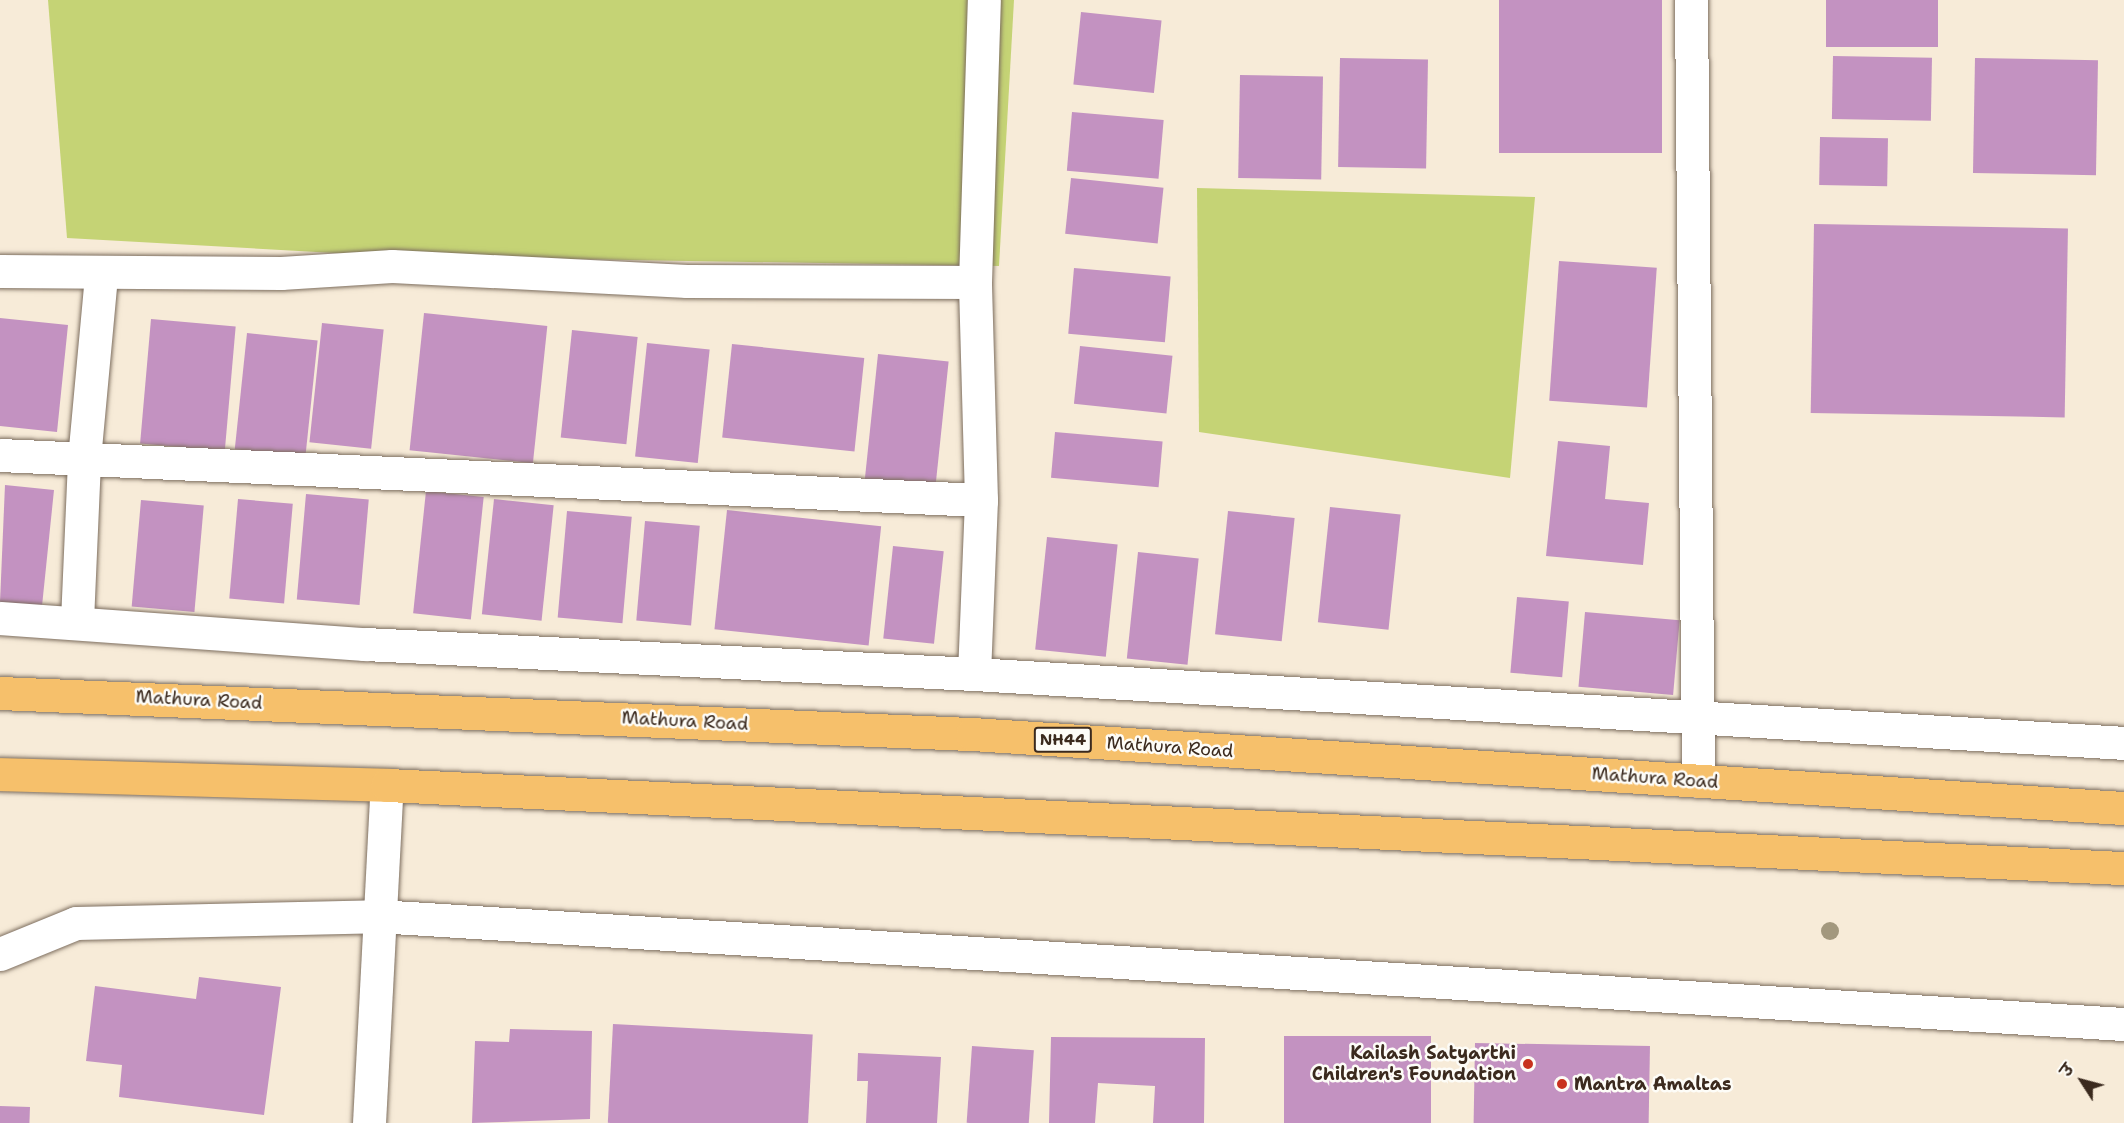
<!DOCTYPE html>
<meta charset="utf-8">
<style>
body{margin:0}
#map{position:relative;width:2124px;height:1123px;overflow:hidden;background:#f7ebd8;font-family:"Shantell Sans","Playpen Sans Deva",sans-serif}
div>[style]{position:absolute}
.green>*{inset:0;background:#c5d375}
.building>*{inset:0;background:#c392c1;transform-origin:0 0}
.roads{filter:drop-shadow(0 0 2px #7d6e5f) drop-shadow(0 0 2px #7d6e5f)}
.street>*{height:33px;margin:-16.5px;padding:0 16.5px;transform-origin:16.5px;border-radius:16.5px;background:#fff}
.highway>*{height:33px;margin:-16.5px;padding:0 16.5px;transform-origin:16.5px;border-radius:16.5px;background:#f6c06b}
.trees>*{width:18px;height:18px;margin:-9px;border-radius:50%;background:#a3987e}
.dots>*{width:16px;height:16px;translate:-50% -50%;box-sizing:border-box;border:3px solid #fdfcf7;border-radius:50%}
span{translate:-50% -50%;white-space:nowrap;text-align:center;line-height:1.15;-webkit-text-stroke:5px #fdfcf7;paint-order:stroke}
.shield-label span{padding:2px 4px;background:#fdfcf7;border:2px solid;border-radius:4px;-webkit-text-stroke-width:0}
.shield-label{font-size:16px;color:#3b2a1e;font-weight:700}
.street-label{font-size:18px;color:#3b2a1e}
.poi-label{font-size:18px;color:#3b2a1e;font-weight:700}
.right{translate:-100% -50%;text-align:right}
.left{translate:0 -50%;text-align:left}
.north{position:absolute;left:2052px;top:1051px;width:60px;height:60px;-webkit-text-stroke:4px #fdfcf7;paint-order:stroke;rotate:306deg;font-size:16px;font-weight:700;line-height:24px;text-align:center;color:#3b2a1e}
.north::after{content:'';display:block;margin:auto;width:21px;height:27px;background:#3b2a1e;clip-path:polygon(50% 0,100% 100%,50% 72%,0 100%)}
</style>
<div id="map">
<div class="green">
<div style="clip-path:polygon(48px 0,1014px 0,999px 266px,388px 256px,67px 238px)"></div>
<div style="clip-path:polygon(1197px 188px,1535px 197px,1510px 478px,1199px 432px)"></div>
</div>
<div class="building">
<div style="left:1499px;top:0;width:163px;height:153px"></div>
<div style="left:1826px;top:0;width:112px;height:47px"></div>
<div style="left:1081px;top:12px;width:81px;height:73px;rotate:6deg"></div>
<div style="left:1833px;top:56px;width:99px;height:63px;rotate:1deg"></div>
<div style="left:1340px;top:58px;width:88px;height:109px;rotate:1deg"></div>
<div style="left:1975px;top:58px;width:123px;height:115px;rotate:1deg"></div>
<div style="left:1240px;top:75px;width:83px;height:103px;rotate:1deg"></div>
<div style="left:1072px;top:112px;width:92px;height:59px;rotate:5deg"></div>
<div style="left:1820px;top:137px;width:68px;height:48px;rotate:1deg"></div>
<div style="left:1071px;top:178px;width:93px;height:56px;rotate:6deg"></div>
<div style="left:1814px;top:224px;width:254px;height:189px;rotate:1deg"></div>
<div style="left:1559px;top:261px;width:98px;height:140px;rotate:4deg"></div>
<div style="left:1074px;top:268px;width:97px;height:66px;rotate:5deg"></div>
<div style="left:424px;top:313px;width:124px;height:138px;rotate:6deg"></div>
<div style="clip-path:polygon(0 318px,68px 325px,57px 432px,0 426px)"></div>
<div style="left:151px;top:319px;width:85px;height:125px;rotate:5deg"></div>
<div style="left:322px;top:323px;width:62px;height:120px;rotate:6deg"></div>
<div style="left:572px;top:330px;width:66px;height:108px;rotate:6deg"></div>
<div style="left:247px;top:333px;width:71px;height:117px;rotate:6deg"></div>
<div style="left:647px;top:343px;width:63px;height:114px;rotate:6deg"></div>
<div style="left:732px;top:344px;width:133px;height:94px;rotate:6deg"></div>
<div style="left:1080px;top:346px;width:93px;height:58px;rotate:6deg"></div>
<div style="left:878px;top:354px;width:71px;height:127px;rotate:6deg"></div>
<div style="left:1055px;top:432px;width:108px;height:46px;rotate:5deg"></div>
<div style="clip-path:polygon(1558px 441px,1610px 446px,1605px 499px,1649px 503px,1643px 565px,1546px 556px)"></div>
<div style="clip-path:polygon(5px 485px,54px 490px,42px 606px,0 602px)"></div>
<div style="left:426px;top:491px;width:58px;height:123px;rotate:6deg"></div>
<div style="left:306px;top:494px;width:63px;height:106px;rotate:5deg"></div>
<div style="left:238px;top:499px;width:55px;height:100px;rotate:5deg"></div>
<div style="left:494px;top:499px;width:60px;height:116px;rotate:6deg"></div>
<div style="left:141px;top:500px;width:63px;height:107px;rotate:5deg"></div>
<div style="left:1330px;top:507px;width:71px;height:116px;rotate:6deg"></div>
<div style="left:727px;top:510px;width:155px;height:120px;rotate:6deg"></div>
<div style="left:567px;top:511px;width:65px;height:107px;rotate:5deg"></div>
<div style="left:1228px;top:511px;width:67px;height:124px;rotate:6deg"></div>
<div style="left:645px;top:521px;width:55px;height:100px;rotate:5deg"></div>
<div style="left:1047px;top:537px;width:71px;height:113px;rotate:6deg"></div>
<div style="left:893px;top:546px;width:51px;height:93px;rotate:6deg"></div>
<div style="left:1138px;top:552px;width:61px;height:107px;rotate:6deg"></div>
<div style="left:1517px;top:597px;width:52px;height:76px;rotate:5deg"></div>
<div style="left:1585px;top:612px;width:95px;height:75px;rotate:5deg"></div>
<div style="clip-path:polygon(199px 977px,281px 987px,264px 1115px,119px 1097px,122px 1065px,86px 1061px,95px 986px,196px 999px)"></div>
<div style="left:613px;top:1024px;width:200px;height:99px;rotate:3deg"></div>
<div style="clip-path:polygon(510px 1029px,592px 1031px,590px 1119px,472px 1123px,475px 1041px,509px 1042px)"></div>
<div style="left:1284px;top:1036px;width:147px;height:87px"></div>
<div style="clip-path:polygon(1051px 1037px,1205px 1038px,1204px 1123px,1153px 1123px,1155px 1086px,1098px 1083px,1095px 1123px,1049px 1123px)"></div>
<div style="left:1475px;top:1043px;width:175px;height:80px;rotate:1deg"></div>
<div style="left:972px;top:1046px;width:62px;height:77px;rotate:4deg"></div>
<div style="clip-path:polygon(858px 1053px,941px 1057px,937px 1123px,866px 1123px,868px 1081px,857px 1081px)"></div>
<div style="left:0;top:1106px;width:30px;height:17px;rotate:2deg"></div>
</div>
<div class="roads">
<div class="street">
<div style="left:1691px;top:0;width:781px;rotate:89.49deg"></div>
<div style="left:0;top:271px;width:281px;rotate:0.4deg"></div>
<div style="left:281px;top:273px;width:111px;rotate:-3.6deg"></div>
<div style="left:392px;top:266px;width:295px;rotate:2.9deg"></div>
<div style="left:687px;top:281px;width:288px;rotate:0.2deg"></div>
<div style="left:0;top:455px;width:982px;rotate:2.63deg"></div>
<div style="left:0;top:618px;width:366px;rotate:4.1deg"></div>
<div style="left:365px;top:644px;width:610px;rotate:2.82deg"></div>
<div style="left:974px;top:674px;width:1152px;rotate:3.43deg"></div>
<div style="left:77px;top:621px;width:162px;rotate:-87.5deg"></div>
<div style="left:84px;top:459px;width:186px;rotate:-84.7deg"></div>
<div style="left:974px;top:674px;width:174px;rotate:-87.7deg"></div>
<div style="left:981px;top:500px;width:218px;rotate:-91.6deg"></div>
<div style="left:975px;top:282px;width:282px;rotate:-88.2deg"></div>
<div style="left:0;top:954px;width:82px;rotate:-22.2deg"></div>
<div style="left:76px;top:923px;width:301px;rotate:-1.3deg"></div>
<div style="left:377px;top:916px;width:1750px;rotate:3.54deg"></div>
<div style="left:369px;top:1123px;width:338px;rotate:-87deg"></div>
</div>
<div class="highway">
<div style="left:0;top:693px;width:973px;rotate:2.42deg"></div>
<div style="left:972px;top:734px;width:1154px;rotate:3.68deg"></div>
<div style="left:0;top:774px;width:387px;rotate:1.6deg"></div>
<div style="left:387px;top:785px;width:1739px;rotate:2.74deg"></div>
</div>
</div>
<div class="trees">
<div style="left:1830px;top:931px"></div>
</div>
<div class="dots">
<div style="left:1528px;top:1064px;background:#c8321e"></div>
<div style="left:1562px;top:1084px;background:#c8321e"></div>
</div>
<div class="shield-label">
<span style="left:1063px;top:740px">NH44</span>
</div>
<div class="street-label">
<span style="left:199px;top:700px;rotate:3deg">Mathura Road</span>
<span style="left:685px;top:721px;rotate:3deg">Mathura Road</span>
<span style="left:1170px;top:747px;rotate:4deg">Mathura Road</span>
<span style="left:1655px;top:778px;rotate:4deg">Mathura Road</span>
</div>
<div class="poi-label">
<span class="right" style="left:1516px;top:1064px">Kailash Satyarthi<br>Children's Foundation</span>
<span class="left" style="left:1574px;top:1084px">Mantra Amaltas</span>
</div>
<div class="north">उ</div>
</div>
